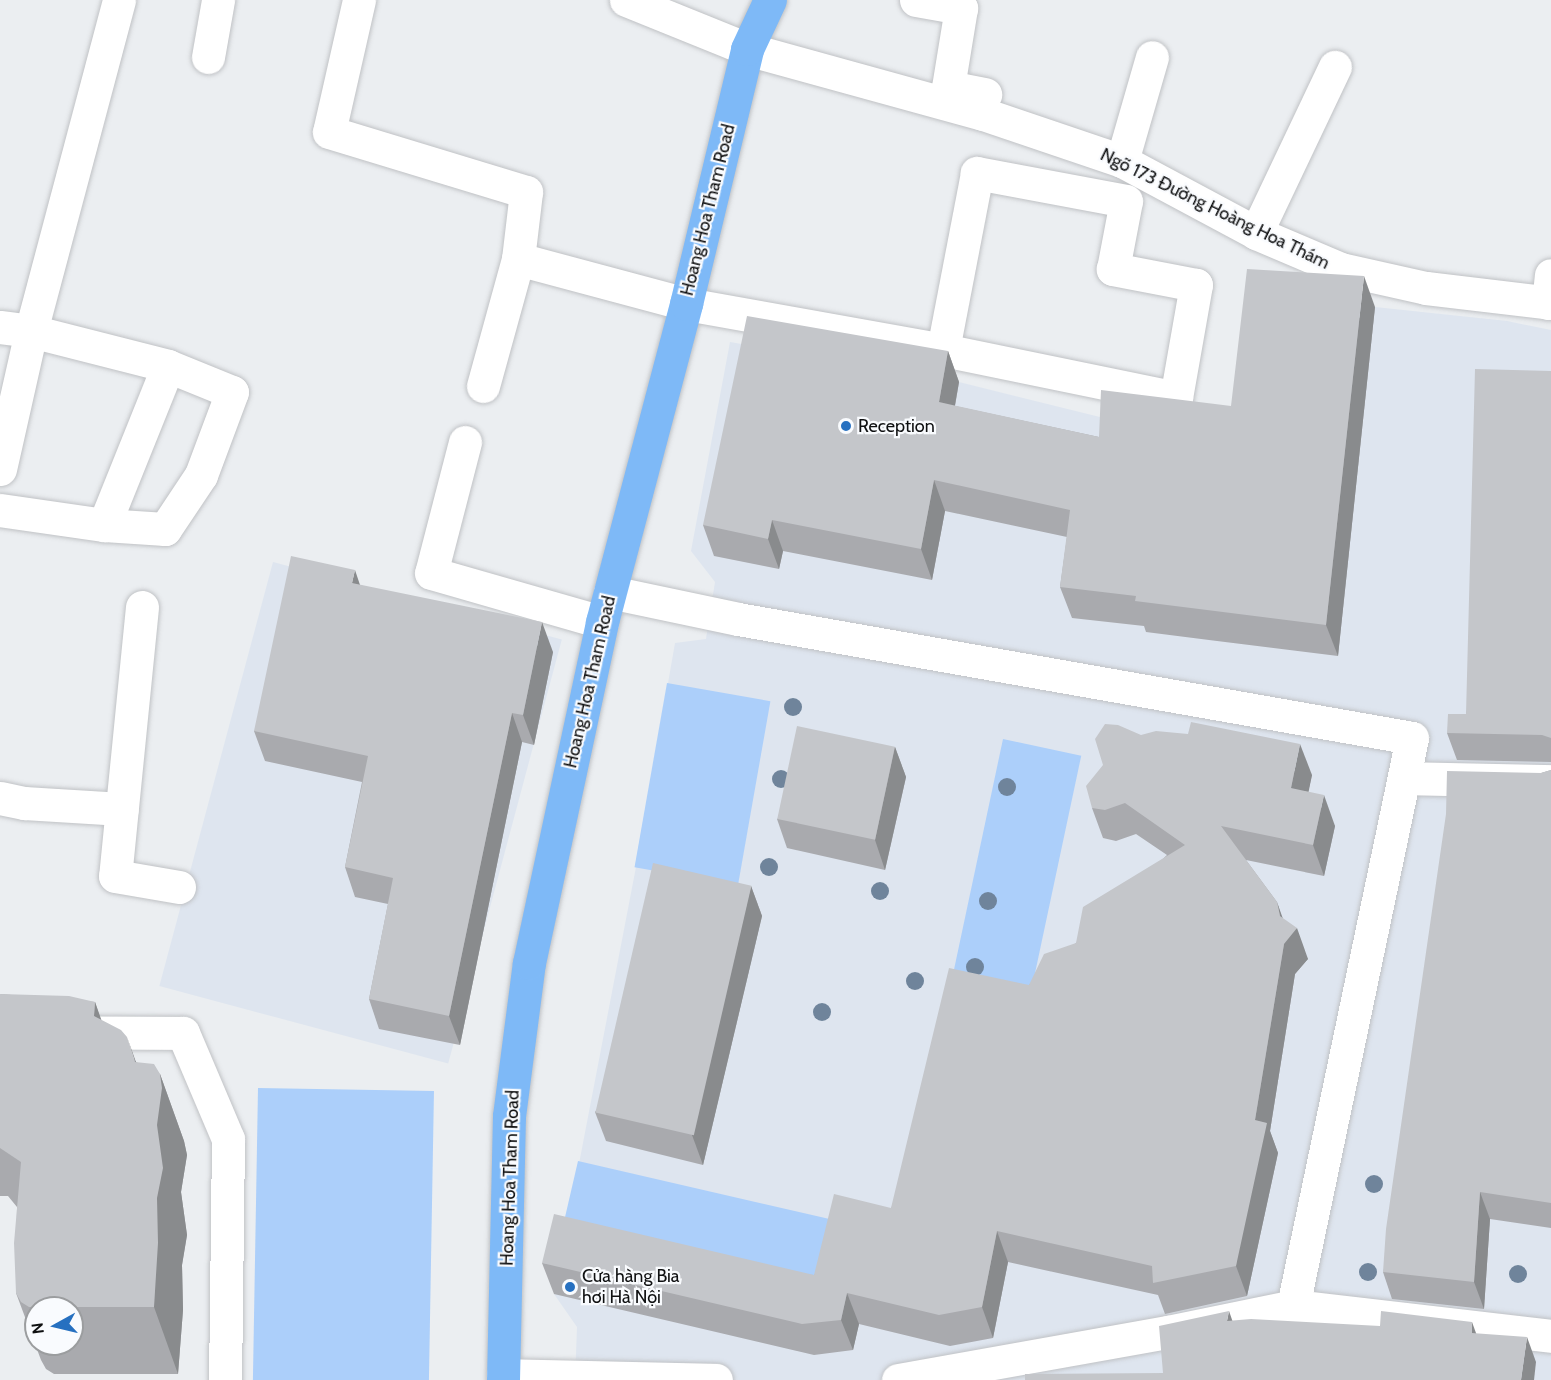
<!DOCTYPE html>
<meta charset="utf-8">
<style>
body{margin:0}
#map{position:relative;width:1551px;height:1380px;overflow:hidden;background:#ebeef1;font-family:Cabin,sans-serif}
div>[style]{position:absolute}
.built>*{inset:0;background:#dee5ef;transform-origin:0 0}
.green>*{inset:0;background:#accffa;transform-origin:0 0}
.roads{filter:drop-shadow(0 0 2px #c0c2c5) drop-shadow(0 0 2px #c0c2c5)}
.minor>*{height:33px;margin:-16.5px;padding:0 16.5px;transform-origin:16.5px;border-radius:16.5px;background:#fff}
.major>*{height:33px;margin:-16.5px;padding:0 16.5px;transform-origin:16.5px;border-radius:16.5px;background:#7eb9f7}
.trees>*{width:18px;height:18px;margin:-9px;border-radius:50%;background:#6f849b}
.wall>*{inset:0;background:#a9aaae}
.shaded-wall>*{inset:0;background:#898b8d}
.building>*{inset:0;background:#c4c6ca;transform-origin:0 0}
.dots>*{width:16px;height:16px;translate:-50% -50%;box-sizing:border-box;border:3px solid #f9fbfe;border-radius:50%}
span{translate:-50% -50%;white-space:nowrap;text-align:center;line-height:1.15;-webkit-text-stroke:4.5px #f9fbfe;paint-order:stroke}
.street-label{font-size:18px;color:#0f1011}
.poi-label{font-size:18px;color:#0f1011}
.left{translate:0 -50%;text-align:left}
.north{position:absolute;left:24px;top:1296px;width:60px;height:60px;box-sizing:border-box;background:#f9fbfe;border:2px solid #9b9d9f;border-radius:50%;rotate:262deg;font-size:16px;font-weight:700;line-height:24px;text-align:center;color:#0f1011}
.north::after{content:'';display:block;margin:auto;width:21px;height:27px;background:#2670c0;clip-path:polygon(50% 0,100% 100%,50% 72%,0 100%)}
</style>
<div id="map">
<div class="built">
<div style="clip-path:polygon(1258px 300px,1375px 307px,1507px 321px,1551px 330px,1551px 1380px,575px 1380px,577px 1327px,554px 1294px,636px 867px,675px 643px,706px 639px,715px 582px,691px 551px,730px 342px,959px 382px,1112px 420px,1242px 436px)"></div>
<div style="left:273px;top:562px;width:299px;height:439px;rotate:15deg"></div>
</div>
<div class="green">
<div style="left:667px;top:683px;width:105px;height:187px;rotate:10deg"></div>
<div style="left:1003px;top:739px;width:80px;height:266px;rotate:12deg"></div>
<div style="left:258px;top:1088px;width:176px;height:292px;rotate:1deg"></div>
<div style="left:578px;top:1161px;width:276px;height:85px;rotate:13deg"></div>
</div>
<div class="roads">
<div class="minor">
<div style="left:359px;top:0;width:135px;rotate:102.8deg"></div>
<div style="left:329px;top:132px;width:206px;rotate:16.9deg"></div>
<div style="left:526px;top:192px;width:67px;rotate:96.8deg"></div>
<div style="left:518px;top:259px;width:174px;rotate:15deg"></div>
<div style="left:686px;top:304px;width:261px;rotate:10.1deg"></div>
<div style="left:943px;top:350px;width:238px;rotate:11.6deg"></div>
<div style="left:1176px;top:398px;width:115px;rotate:-80deg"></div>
<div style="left:1196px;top:285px;width:85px;rotate:-169.1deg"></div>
<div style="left:1113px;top:269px;width:69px;rotate:-79.2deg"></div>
<div style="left:1126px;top:201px;width:152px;rotate:-169.4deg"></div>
<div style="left:977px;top:173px;width:180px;rotate:100.9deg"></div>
<div style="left:626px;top:0;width:131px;rotate:22deg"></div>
<div style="left:747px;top:49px;width:245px;rotate:15.4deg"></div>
<div style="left:983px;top:114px;width:147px;rotate:18.7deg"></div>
<div style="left:1122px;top:161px;width:152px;rotate:28.2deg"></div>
<div style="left:1256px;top:233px;width:92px;rotate:23deg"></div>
<div style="left:1341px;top:269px;width:87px;rotate:12.6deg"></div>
<div style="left:1426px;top:288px;width:126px;rotate:6.8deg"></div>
<div style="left:916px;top:0;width:46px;rotate:10.1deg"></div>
<div style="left:961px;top:8px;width:80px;rotate:99.3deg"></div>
<div style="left:948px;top:87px;width:38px;rotate:11deg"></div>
<div style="left:208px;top:57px;width:58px;rotate:-80deg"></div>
<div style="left:1122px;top:161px;width:108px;rotate:-73.9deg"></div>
<div style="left:1256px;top:233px;width:184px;rotate:-64.6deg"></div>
<div style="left:1548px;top:303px;width:28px;rotate:-84deg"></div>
<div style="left:0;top:327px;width:31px;rotate:7deg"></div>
<div style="left:31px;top:331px;width:141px;rotate:14.3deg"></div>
<div style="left:168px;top:366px;width:69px;rotate:22.1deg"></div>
<div style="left:232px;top:392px;width:89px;rotate:110.5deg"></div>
<div style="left:201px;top:475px;width:65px;rotate:123.7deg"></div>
<div style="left:165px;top:529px;width:61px;rotate:-176.2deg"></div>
<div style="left:104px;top:525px;width:105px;rotate:-171.8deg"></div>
<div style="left:483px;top:386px;width:132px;rotate:-74.6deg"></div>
<div style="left:465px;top:442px;width:135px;rotate:104.5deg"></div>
<div style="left:431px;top:573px;width:178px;rotate:16deg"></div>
<div style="left:0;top:469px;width:141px;rotate:-77.3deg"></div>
<div style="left:31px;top:331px;width:342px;rotate:-75.1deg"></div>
<div style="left:104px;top:525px;width:171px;rotate:-68.1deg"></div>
<div style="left:610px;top:592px;width:131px;rotate:11.9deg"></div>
<div style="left:738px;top:619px;width:684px;rotate:10.01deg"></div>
<div style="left:1412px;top:738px;width:580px;rotate:101.83deg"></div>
<div style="left:142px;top:607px;width:270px;rotate:95.7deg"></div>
<div style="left:115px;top:876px;width:65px;rotate:9.8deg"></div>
<div style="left:1404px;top:778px;width:147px;rotate:1.2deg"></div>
<div style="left:0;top:798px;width:25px;rotate:12deg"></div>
<div style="left:24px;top:803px;width:98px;rotate:3.5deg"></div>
<div style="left:0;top:1032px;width:183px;rotate:0.3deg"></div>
<div style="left:183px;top:1033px;width:115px;rotate:67deg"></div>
<div style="left:228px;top:1139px;width:241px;rotate:90.7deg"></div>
<div style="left:503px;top:1375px;width:213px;rotate:1.3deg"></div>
<div style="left:898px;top:1380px;width:274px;rotate:-10.1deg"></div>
<div style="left:1168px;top:1332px;width:128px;rotate:-11.7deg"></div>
<div style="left:1293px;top:1306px;width:260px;rotate:6.6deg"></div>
</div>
<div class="major">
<div style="left:503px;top:1380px;width:264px;rotate:-88.7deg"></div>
<div style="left:509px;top:1116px;width:154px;rotate:-82.6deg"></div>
<div style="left:529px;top:963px;width:349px;rotate:-77.9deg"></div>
<div style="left:602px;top:622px;width:329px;rotate:-75.2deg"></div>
<div style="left:686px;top:304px;width:262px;rotate:-76.5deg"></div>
<div style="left:747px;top:49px;width:54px;rotate:-64.9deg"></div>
</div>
</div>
<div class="trees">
<div style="left:793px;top:707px"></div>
<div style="left:781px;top:779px"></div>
<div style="left:1007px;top:787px"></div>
<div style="left:769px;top:867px"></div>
<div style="left:880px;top:891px"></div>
<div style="left:988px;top:901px"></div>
<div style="left:975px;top:967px"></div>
<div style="left:915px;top:981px"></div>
<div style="left:822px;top:1012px"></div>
<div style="left:1374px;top:1184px"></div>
<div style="left:1368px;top:1272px"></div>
<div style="left:1518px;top:1274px"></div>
</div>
<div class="wall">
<div style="clip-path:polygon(1375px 307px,1338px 656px,1146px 632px,1144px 626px,1072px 618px,1060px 587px,1067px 537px,945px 511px,932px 580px,783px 551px,779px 569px,714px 556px,703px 525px,948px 351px,959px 382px,955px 406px,1099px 437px,1231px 406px)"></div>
<div style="clip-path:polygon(1551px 371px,1551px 762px,1457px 760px,1447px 733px,1466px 714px)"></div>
<div style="clip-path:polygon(360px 585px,553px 652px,534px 745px,522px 742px,460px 1045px,379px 1029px,369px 999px,388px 904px,355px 897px,345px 867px,362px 782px,265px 761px,254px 731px)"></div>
<div style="clip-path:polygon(1141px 735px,1312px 775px,1308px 792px,1335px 826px,1324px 876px,1246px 860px,1277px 902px,1282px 918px,1308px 959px,1295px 974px,1270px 1131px,1278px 1153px,1247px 1296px,1165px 1314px,1158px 1295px,1008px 1262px,993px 1338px,950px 1346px,859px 1324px,853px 1350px,814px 1355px,554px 1294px,542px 1263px,814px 1275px,891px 1208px,1029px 985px,1076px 943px,1167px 855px,1136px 834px,1116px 841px,1103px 838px,1092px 808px)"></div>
<div style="clip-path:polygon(895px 747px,906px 777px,885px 870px,787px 848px,777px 819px)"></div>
<div style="clip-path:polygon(1551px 770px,1551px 1228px,1490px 1219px,1484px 1309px,1392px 1299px,1383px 1272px,1541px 773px)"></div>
<div style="clip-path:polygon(751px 886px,762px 916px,703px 1165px,606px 1141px,595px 1112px)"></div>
<div style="clip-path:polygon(evenodd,0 994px,95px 1002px,101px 1020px,136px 1062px,160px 1074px,184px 1141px,187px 1155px,181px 1192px,187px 1235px,182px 1265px,183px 1310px,178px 1374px,54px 1374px,46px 1369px,41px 1360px,16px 1293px,17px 1207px,8px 1196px,0 1196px,0 994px,36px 1308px,72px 1308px,72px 1344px,36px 1344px,36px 1308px)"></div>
</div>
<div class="shaded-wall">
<div style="clip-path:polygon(1364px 276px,1375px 307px,1338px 656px,1326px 625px)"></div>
<div style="clip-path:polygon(948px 351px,959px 382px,950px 433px,939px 402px)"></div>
<div style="clip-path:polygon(934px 480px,945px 511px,932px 580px,921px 549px)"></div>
<div style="clip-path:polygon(772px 520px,783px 551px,779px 569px,768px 539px)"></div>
<div style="clip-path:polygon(355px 570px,365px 600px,352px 583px)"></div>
<div style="clip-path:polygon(542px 622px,553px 652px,534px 745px,523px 715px)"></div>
<div style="clip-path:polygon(512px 713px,522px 742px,460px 1045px,449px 1016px)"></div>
<div style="clip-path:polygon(1300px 744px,1312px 775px,1303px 819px,1291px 788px)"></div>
<div style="clip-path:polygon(895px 747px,906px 777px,885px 870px,875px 840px)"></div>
<div style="clip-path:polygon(1324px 795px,1335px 826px,1324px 876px,1313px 845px)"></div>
<div style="clip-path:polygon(751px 886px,762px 916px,703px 1165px,692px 1135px)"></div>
<div style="clip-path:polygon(1277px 902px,1288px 933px,1297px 928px,1308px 959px,1295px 974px,1270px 1131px,1278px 1153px,1247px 1296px,1236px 1266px,1255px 1120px,1284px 944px,1280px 916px)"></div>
<div style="clip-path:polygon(95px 1002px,119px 1070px,94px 1016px)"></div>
<div style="clip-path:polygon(127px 1037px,151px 1104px,160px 1074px,184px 1141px,187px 1155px,181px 1192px,187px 1235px,182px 1265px,183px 1310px,178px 1374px,154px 1307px,157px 1125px,135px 1062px)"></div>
<div style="clip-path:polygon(1480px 1192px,1490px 1219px,1484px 1309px,1474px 1282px)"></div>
<div style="clip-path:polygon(997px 1231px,1008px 1262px,993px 1338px,982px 1307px)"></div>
<div style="clip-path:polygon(847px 1293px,859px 1324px,853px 1350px,841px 1320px)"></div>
<div style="clip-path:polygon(1229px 1311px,1238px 1337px,1227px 1321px)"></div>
<div style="clip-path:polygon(1472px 1322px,1481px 1347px,1472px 1333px)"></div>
<div style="clip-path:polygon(1527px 1337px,1536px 1362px,1534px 1380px,1521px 1380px)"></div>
</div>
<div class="building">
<div style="clip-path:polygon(1247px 269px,1364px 276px,1326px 625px,1135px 601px,1136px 596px,1060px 587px,1070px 510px,934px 480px,921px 549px,772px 520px,768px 539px,703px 525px,747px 316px,948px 351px,939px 402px,1099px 437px,1101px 390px,1231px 406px)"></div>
<div style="clip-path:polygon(1475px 369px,1551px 371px,1551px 738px,1542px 735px,1447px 733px,1448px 714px,1466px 714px)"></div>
<div style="clip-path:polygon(291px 556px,355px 570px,352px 583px,542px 622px,523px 715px,512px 713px,449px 1016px,369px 999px,393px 878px,345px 867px,368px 756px,254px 731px)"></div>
<div style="clip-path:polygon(1191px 722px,1300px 744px,1291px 788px,1324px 795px,1313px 845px,1221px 826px,1277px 902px,1280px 916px,1297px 928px,1284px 944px,1255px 1120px,1267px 1123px,1236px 1266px,1153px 1283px,1152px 1266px,997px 1231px,982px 1307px,939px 1315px,847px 1293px,841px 1320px,802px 1324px,542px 1263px,554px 1214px,814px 1275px,834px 1194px,891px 1208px,949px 968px,1029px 985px,1044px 954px,1076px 943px,1083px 907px,1185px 845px,1125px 803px,1105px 810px,1092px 808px,1086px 786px,1103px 765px,1095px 739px,1105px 724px,1118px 725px,1141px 735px,1156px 731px,1188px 734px)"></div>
<div style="left:797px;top:726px;width:100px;height:95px;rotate:12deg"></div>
<div style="clip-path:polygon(1551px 770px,1551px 1203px,1480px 1192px,1474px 1282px,1383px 1272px,1386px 1229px,1446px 814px,1447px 771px,1541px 773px)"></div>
<div style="left:653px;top:863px;width:101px;height:256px;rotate:13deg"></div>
<div style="clip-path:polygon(0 994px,69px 996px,95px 1002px,94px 1016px,121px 1030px,127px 1037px,135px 1062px,154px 1064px,160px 1074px,162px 1088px,157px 1125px,163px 1168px,157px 1198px,158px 1243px,154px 1307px,29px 1307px,21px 1302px,16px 1293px,14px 1243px,21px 1162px,0 1148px)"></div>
<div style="clip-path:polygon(1229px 1311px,1227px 1321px,1251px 1319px,1380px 1326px,1381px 1311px,1472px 1322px,1472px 1333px,1527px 1337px,1521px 1380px,1025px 1380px,1025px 1374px,1163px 1373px,1159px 1326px)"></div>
</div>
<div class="dots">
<div style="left:846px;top:426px;background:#2670c0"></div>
<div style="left:570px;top:1287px;background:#2670c0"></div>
</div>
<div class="street-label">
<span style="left:1215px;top:209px;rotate:26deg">Ngõ 173 Đường Hoàng Hoa Thám</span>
<span style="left:708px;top:210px;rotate:-76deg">Hoang Hoa Tham Road</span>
<span style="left:590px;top:682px;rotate:-77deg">Hoang Hoa Tham Road</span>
<span style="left:510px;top:1178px;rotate:-88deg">Hoang Hoa Tham Road</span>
</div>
<div class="poi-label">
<span class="left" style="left:858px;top:426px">Reception</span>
<span class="left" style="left:582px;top:1287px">Cửa hàng Bia<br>hơi Hà Nội</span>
</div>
<div class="north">N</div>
</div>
